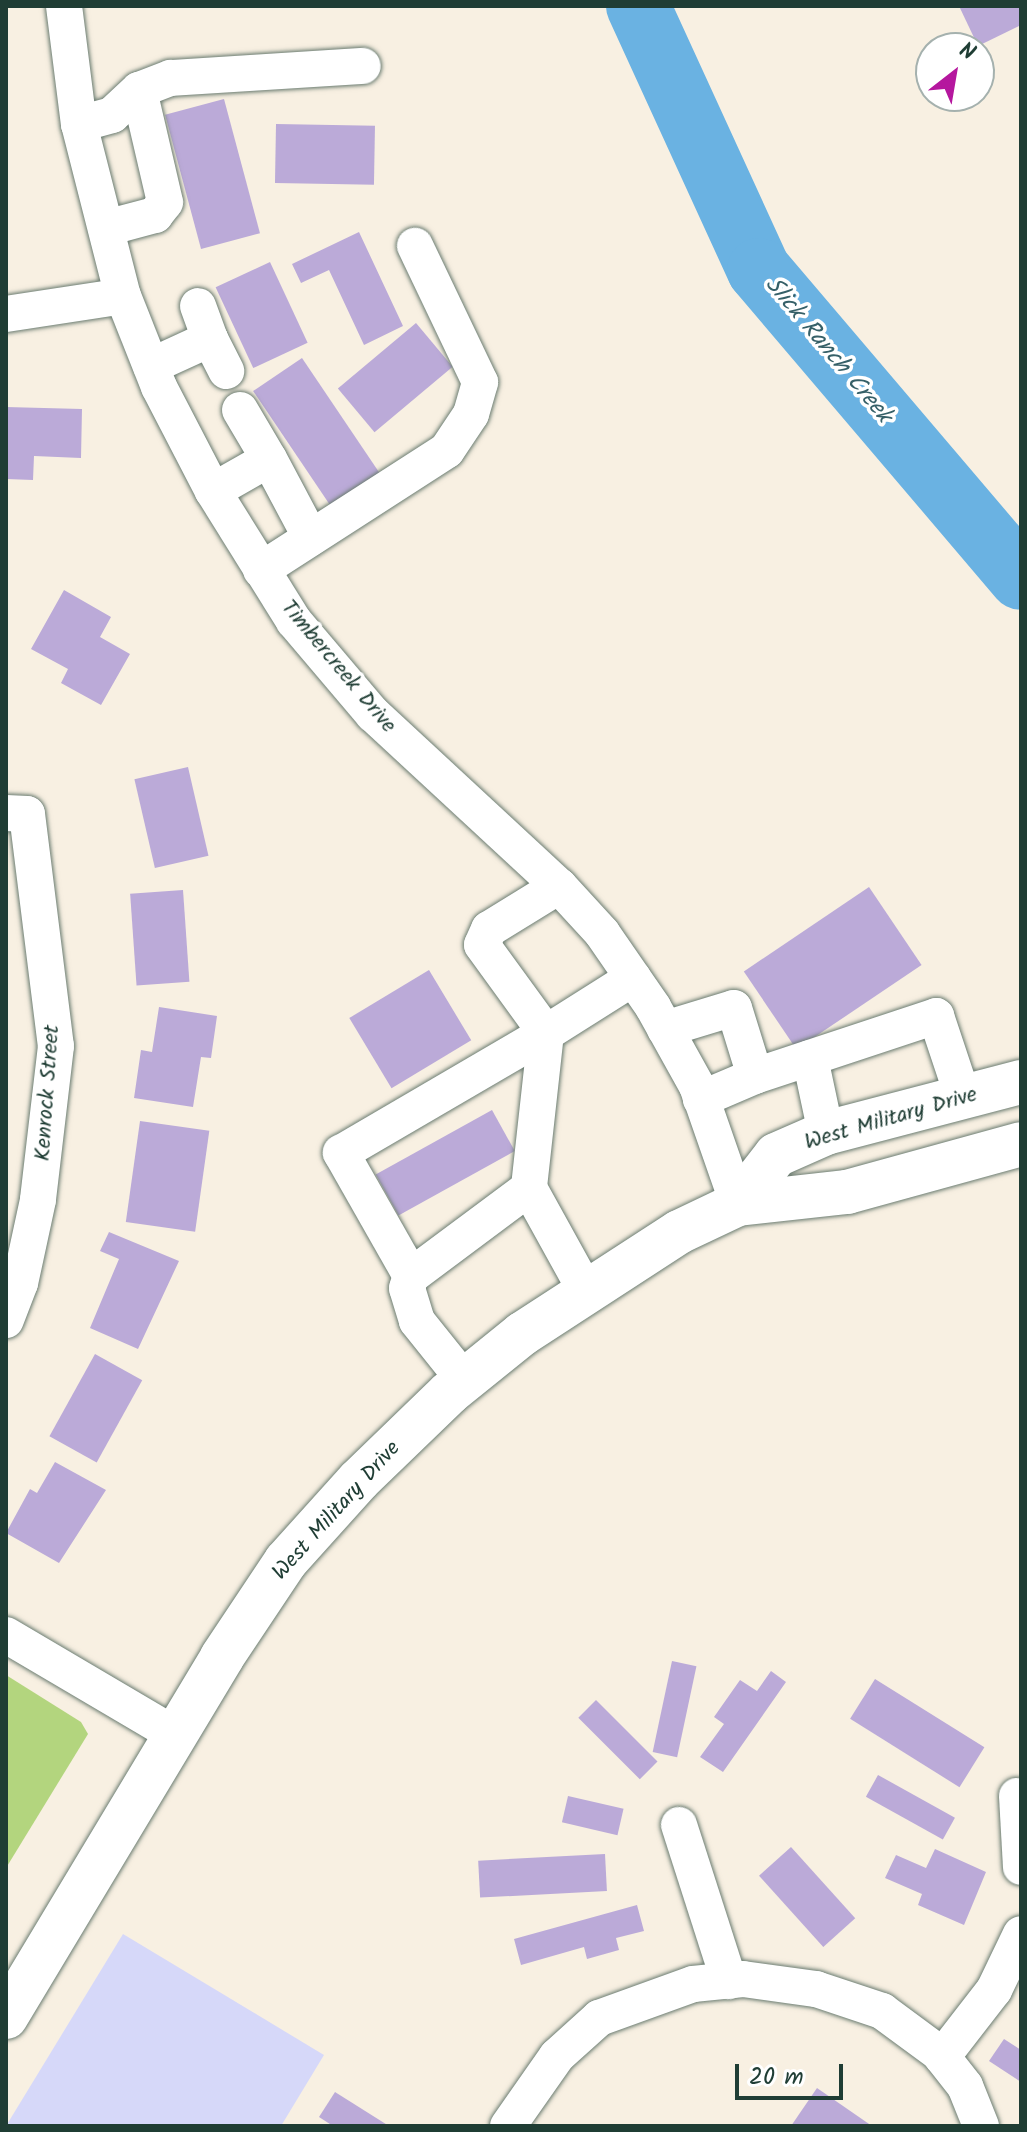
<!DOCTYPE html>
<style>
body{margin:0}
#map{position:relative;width:1027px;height:2132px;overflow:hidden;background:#f8f0e2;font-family:Kalam,sans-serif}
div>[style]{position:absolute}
.built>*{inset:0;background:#d6d8f9}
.green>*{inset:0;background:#b3d57e}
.river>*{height:64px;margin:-32px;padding:0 32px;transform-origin:32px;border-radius:32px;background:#6ab2e2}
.building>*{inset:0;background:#bbaad8;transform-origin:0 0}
.roads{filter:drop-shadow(0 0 2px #6b7c71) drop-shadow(0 0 2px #6b7c71)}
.minor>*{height:36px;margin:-18px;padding:0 18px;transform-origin:18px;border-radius:18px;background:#fff}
.major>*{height:44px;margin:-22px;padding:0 22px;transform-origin:22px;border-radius:22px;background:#fff}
span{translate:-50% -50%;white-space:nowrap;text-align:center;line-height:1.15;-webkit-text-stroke:7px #fff;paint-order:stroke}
.street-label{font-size:22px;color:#1f3d34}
.water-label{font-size:24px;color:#366068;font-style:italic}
.frame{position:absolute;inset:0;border:8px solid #1f3d34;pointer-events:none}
.north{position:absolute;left:915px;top:32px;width:80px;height:80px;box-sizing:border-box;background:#fff;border:2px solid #a5b1ae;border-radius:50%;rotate:31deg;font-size:22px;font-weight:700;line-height:32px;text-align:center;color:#1f3d34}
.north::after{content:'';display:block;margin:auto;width:28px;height:36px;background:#b5179e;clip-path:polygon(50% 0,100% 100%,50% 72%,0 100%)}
.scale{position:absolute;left:735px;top:2064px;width:108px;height:36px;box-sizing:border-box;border:4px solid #1f3d34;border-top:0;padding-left:10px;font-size:24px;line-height:28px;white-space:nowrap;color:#1f3d34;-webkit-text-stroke:6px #fff;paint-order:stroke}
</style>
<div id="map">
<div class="built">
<div style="clip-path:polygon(123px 1934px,324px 2055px,281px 2126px,6px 2126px)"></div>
</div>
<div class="green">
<div style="clip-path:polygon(6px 1675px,81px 1722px,88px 1734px,6px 1868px)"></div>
</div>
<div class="river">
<div style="left:638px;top:6px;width:290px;rotate:65.4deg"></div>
<div style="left:759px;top:270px;width:404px;rotate:49.6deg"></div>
</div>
<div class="building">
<div style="clip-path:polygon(959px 6px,1021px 6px,1021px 25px,978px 46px)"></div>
<div style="left:224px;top:99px;width:139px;height:61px;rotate:75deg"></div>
<div style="left:276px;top:124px;width:99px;height:59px;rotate:1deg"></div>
<div style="clip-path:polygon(359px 232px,403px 326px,364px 345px,329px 270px,301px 283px,292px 264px)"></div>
<div style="left:270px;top:262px;width:89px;height:60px;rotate:65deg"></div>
<div style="left:416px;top:323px;width:57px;height:102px;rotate:50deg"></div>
<div style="left:302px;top:358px;width:139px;height:59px;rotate:56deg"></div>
<div style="clip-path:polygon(6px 407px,82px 409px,81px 458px,34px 456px,33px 480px,6px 479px)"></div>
<div style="clip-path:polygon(64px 590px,111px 617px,100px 637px,130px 654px,101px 705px,61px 683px,68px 669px,31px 649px)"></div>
<div style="left:188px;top:767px;width:91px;height:55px;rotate:77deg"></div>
<div style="left:869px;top:887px;width:94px;height:151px;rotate:56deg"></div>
<div style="left:183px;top:890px;width:92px;height:53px;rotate:86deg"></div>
<div style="left:429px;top:970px;width:82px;height:93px;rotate:59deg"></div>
<div style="clip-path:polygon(159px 1007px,217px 1016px,211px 1058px,201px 1057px,193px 1107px,134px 1098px,141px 1050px,152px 1052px)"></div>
<div style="left:492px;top:1110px;width:47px;height:133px;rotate:61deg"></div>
<div style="left:140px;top:1121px;width:70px;height:102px;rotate:8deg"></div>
<div style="clip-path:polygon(109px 1232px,179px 1261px,138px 1349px,90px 1328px,119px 1259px,100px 1251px)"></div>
<div style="left:95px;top:1354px;width:54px;height:94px;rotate:29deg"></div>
<div style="clip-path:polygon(55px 1462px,106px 1490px,59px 1563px,6px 1533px,30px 1489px,37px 1493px)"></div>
<div style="left:672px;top:1661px;width:25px;height:93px;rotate:12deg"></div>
<div style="clip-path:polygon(771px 1671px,786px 1682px,723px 1772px,700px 1757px,724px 1724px,714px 1717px,740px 1680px,757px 1691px)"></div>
<div style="left:875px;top:1679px;width:129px;height:47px;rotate:32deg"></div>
<div style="left:596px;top:1700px;width:87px;height:25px;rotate:45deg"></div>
<div style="left:878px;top:1775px;width:88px;height:25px;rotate:29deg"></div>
<div style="left:568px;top:1796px;width:57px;height:27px;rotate:13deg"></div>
<div style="left:791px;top:1847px;width:96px;height:43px;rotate:48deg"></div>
<div style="clip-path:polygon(935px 1849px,986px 1872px,964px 1925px,918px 1905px,922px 1894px,885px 1878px,896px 1855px,926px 1868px)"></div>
<div style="left:605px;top:1854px;width:37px;height:127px;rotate:87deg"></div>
<div style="clip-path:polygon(637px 1905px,644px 1931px,616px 1938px,619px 1950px,587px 1959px,584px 1947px,521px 1965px,514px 1939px)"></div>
<div style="clip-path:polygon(1004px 2039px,1021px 2050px,1021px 2082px,989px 2061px)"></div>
<div style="clip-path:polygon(817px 2088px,872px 2126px,791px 2126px)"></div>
<div style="clip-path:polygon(335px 2092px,389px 2126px,333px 2126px,319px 2117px)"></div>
</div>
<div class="roads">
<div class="minor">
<div style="left:64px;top:6px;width:119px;rotate:82.8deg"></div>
<div style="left:79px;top:124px;width:178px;rotate:75.7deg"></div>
<div style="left:123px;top:296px;width:98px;rotate:68.4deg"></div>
<div style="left:159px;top:387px;width:117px;rotate:62.6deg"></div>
<div style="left:213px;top:491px;width:153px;rotate:58.1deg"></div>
<div style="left:294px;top:621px;width:122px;rotate:49.7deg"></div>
<div style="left:373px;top:714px;width:253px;rotate:42.8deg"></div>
<div style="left:559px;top:886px;width:64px;rotate:47.5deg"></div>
<div style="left:602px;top:933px;width:90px;rotate:55.4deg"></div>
<div style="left:653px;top:1007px;width:90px;rotate:60.9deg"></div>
<div style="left:697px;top:1086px;width:125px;rotate:70.8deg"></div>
<div style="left:79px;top:124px;width:34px;rotate:-15deg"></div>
<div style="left:112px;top:115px;width:37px;rotate:-43deg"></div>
<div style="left:139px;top:90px;width:34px;rotate:-21deg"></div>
<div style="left:171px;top:78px;width:192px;rotate:-3.6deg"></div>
<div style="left:106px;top:228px;width:51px;rotate:-14.9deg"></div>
<div style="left:155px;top:215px;width:16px;rotate:-52deg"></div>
<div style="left:165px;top:202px;width:115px;rotate:-103.1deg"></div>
<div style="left:6px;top:314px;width:118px;rotate:-8.7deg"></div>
<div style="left:210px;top:339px;width:36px;rotate:63deg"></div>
<div style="left:151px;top:366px;width:65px;rotate:-24.6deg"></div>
<div style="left:210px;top:339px;width:35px;rotate:-110deg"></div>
<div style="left:240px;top:410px;width:57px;rotate:59.4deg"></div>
<div style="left:213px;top:491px;width:64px;rotate:-29.7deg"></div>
<div style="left:269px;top:459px;width:89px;rotate:62deg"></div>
<div style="left:261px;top:570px;width:221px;rotate:-32.8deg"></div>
<div style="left:447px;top:450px;width:43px;rotate:-56.3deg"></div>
<div style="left:471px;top:414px;width:33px;rotate:-74deg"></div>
<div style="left:480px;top:382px;width:151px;rotate:-115.5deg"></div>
<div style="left:6px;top:813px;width:21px;rotate:3deg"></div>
<div style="left:27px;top:814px;width:234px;rotate:82.9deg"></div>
<div style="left:56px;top:1046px;width:155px;rotate:96.7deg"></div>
<div style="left:38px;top:1200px;width:85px;rotate:102.2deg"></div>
<div style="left:20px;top:1283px;width:40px;rotate:111deg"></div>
<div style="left:559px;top:886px;width:82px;rotate:148.4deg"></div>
<div style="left:489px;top:929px;width:17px;rotate:114deg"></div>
<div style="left:482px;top:945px;width:109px;rotate:54deg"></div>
<div style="left:546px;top:1033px;width:103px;rotate:-32.3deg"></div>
<div style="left:665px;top:1029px;width:72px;rotate:-16.9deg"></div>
<div style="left:734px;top:1008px;width:71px;rotate:72.8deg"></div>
<div style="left:755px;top:1076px;width:59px;rotate:156.9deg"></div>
<div style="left:546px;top:1033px;width:156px;rotate:96.3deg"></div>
<div style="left:529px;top:1188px;width:120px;rotate:61.1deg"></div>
<div style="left:810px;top:1058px;width:77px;rotate:78deg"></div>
<div style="left:755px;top:1076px;width:191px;rotate:-18.3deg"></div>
<div style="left:936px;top:1016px;width:85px;rotate:71.6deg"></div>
<div style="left:411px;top:1276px;width:142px;rotate:-119.6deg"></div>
<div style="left:341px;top:1153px;width:238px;rotate:-30.3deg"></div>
<div style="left:465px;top:1381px;width:77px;rotate:-128.7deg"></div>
<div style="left:417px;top:1321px;width:34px;rotate:-107deg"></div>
<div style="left:407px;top:1288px;width:13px;rotate:-72deg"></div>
<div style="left:411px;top:1276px;width:147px;rotate:-36.7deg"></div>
<div style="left:6px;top:1635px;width:197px;rotate:30.5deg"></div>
<div style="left:1017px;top:1796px;width:71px;rotate:86.8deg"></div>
<div style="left:679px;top:1825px;width:164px;rotate:72.2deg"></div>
<div style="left:942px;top:2057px;width:85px;rotate:-52.2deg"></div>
<div style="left:994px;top:1990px;width:62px;rotate:-64.3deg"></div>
<div style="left:508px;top:2126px;width:85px;rotate:-55deg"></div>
<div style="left:557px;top:2056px;width:57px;rotate:-42.1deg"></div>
<div style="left:599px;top:2018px;width:100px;rotate:-19.9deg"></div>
<div style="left:693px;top:1984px;width:50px;rotate:-5.7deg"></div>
<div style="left:743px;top:1979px;width:74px;rotate:7.8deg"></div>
<div style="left:816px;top:1989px;width:70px;rotate:18.4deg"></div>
<div style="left:882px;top:2011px;width:71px;rotate:36.4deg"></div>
<div style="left:939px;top:2053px;width:42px;rotate:51.8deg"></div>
<div style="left:965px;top:2086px;width:43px;rotate:68.2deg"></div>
</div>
<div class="major">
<div style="left:738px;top:1204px;width:62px;rotate:-52.2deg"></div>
<div style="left:776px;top:1155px;width:55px;rotate:-23.7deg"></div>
<div style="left:826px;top:1133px;width:202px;rotate:-14.7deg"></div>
<div style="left:6px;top:2017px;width:420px;rotate:-59deg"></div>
<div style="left:222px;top:1657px;width:115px;rotate:-56.3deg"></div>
<div style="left:286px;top:1561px;width:109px;rotate:-48deg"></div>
<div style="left:359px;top:1480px;width:125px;rotate:-44deg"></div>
<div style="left:449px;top:1393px;width:94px;rotate:-38.9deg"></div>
<div style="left:522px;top:1334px;width:187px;rotate:-33deg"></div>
<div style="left:679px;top:1232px;width:65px;rotate:-25.4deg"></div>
<div style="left:738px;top:1204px;width:110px;rotate:-6.3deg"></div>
<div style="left:847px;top:1192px;width:180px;rotate:-15.4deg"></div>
</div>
</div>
<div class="street-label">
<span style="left:338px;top:667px;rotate:50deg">Timbercreek Drive</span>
<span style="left:48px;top:1093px;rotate:-86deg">Kenrock Street</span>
<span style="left:891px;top:1119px;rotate:-16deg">West Military Drive</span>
<span style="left:337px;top:1511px;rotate:-48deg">West Military Drive</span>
</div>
<div class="water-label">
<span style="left:828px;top:350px;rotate:50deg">Slick Ranch Creek</span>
</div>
<div class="frame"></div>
<div class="north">N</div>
<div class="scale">20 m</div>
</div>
